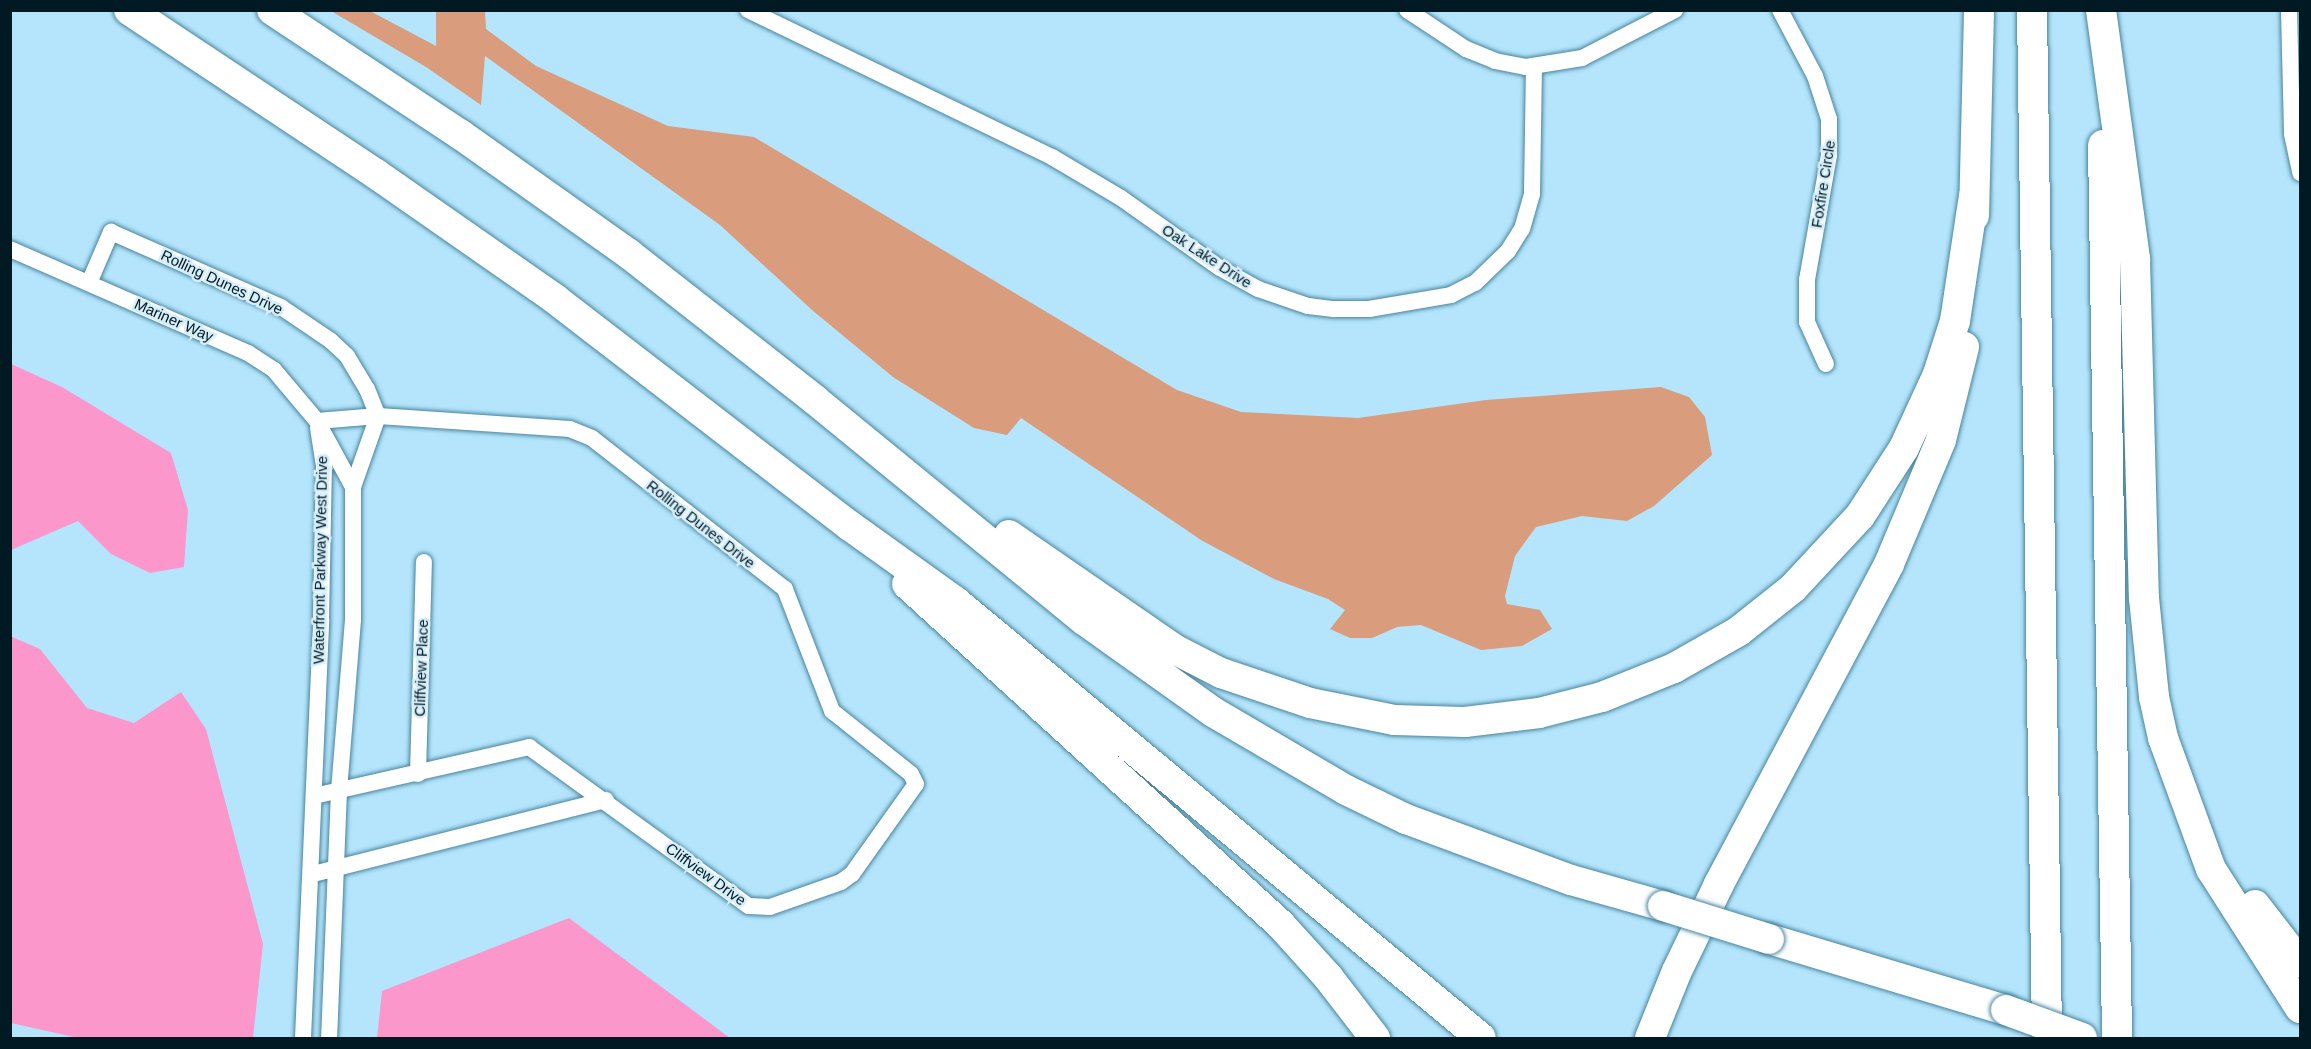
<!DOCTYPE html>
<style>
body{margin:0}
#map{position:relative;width:2311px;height:1049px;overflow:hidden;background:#b4e5fc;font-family:Arial,sans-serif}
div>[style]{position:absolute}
.green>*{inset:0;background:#d99c7c}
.water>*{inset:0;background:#fc97cc}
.roads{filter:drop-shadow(0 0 2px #48849e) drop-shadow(0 0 2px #48849e)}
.minor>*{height:16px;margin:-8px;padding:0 8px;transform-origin:8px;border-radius:8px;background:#fff}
.motorway>*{height:30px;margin:-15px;padding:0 15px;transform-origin:15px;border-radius:15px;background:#fff}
.bridges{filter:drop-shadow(0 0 2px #48849e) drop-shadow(0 0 2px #48849e)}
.motorway-bridge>*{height:30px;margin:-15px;padding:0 15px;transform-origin:15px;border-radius:15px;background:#fff}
span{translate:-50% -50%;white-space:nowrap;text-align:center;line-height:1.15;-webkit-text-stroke:5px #d6eef9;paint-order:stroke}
.street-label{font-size:15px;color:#011923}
.frame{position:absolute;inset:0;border:12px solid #011923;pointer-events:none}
</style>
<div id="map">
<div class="green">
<div style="clip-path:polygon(331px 11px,370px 11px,436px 46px,436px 11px,485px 11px,486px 29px,536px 66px,668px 126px,754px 137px,1177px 390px,1241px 412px,1358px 418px,1486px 400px,1661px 387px,1689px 397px,1705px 417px,1712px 455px,1654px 506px,1627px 521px,1582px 516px,1536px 527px,1515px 556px,1505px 596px,1507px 604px,1540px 610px,1552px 629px,1522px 646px,1481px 650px,1421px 625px,1397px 627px,1372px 638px,1350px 638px,1330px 629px,1345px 610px,1328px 599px,1274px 579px,1201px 540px,1021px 418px,1007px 435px,974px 428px,893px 377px,812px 310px,720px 225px,485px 56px,481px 105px,426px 67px)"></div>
</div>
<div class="water">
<div style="clip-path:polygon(11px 364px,62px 387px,171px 453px,188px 510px,184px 567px,150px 573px,111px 554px,78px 521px,11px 550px)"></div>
<div style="clip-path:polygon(10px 636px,40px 649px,87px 708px,134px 723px,181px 692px,206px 729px,263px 944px,253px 1038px,78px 1038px,11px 1023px)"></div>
<div style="clip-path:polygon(569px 918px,730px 1038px,377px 1038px,382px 991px)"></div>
</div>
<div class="roads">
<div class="minor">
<div style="left:748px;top:10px;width:338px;rotate:25.8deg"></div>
<div style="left:1052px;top:157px;width:80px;rotate:30.7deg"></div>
<div style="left:1121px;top:198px;width:121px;rotate:35.3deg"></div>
<div style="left:1220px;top:268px;width:43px;rotate:28.9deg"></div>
<div style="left:1258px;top:289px;width:53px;rotate:18.8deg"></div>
<div style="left:1308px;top:306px;width:26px;rotate:7deg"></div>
<div style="left:1334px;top:309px;width:35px"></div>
<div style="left:1369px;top:309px;width:83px;rotate:-9.7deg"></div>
<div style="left:1451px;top:295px;width:27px;rotate:-27deg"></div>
<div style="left:1475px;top:283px;width:46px;rotate:-44.1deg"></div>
<div style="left:1508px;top:251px;width:26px;rotate:-58deg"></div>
<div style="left:1522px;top:229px;width:37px;rotate:-74deg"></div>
<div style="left:1532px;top:193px;width:126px;rotate:-89.1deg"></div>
<div style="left:1407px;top:10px;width:71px;rotate:33.5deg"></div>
<div style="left:1466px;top:49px;width:31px;rotate:22deg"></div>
<div style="left:1495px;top:61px;width:32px;rotate:11deg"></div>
<div style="left:1526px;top:67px;width:57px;rotate:-9.1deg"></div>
<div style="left:1582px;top:58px;width:105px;rotate:-27.3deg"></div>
<div style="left:1780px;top:10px;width:75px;rotate:62.1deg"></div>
<div style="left:1815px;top:76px;width:45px;rotate:72deg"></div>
<div style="left:1829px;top:119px;width:36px;rotate:90deg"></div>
<div style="left:1829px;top:155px;width:127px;rotate:100deg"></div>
<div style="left:1807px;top:280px;width:42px;rotate:90deg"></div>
<div style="left:1807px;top:322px;width:46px;rotate:65.7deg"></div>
<div style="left:2289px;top:10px;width:124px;rotate:88.6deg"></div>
<div style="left:2292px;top:134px;width:40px;rotate:78deg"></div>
<div style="left:10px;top:249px;width:260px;rotate:23.6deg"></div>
<div style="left:248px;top:353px;width:31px;rotate:33deg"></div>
<div style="left:274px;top:370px;width:67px;rotate:49.9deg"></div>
<div style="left:317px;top:421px;width:75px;rotate:61.4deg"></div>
<div style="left:353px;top:487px;width:133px;rotate:90deg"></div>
<div style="left:353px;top:620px;width:172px;rotate:94.7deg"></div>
<div style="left:339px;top:791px;width:247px;rotate:92.3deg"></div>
<div style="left:89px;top:283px;width:56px;rotate:-66.7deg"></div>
<div style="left:111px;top:232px;width:186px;rotate:23.8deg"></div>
<div style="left:281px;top:307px;width:60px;rotate:34.2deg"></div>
<div style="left:331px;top:341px;width:22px;rotate:43deg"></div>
<div style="left:347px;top:356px;width:39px;rotate:59deg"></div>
<div style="left:367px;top:389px;width:29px;rotate:68deg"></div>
<div style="left:378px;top:416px;width:75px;rotate:109.4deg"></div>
<div style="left:418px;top:774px;width:212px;rotate:-88.4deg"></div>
<div style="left:314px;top:796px;width:221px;rotate:-12.8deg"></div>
<div style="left:529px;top:747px;width:271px;rotate:35.9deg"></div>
<div style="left:749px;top:906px;width:21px;rotate:3deg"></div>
<div style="left:770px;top:907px;width:75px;rotate:-19.4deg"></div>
<div style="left:841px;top:882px;width:14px;rotate:-36deg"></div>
<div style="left:852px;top:874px;width:110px;rotate:-54.6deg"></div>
<div style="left:916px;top:784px;width:11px;rotate:-117deg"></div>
<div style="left:911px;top:774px;width:101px;rotate:-141.4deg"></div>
<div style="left:832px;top:711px;width:131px;rotate:-111.1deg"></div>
<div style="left:785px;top:589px;width:245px;rotate:-142deg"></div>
<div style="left:592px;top:438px;width:24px;rotate:-158deg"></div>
<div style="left:570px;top:429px;width:192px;rotate:-176.1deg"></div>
<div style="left:378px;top:416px;width:61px;rotate:175.3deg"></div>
<div style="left:313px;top:874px;width:302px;rotate:-14.2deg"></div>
<div style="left:303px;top:1038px;width:419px;rotate:-87.5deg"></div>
<div style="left:321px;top:619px;width:153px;rotate:-88.9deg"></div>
<div style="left:324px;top:466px;width:38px;rotate:-99deg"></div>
</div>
<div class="motorway">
<div style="left:129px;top:10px;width:296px;rotate:33.6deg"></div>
<div style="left:376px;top:174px;width:218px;rotate:34.9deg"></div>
<div style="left:555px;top:299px;width:372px;rotate:37.6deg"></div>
<div style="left:850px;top:526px;width:130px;rotate:35.6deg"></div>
<div style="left:956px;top:602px;width:682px;rotate:39.71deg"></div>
<div style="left:272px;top:10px;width:227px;rotate:33.5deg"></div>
<div style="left:461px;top:135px;width:206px;rotate:35.3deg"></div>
<div style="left:629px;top:254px;width:236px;rotate:38.1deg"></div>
<div style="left:815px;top:400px;width:348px;rotate:39.3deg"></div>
<div style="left:1084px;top:620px;width:158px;rotate:35.5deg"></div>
<div style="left:1213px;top:712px;width:154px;rotate:30.4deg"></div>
<div style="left:1346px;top:790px;width:67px;rotate:25.8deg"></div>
<div style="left:1406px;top:819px;width:176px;rotate:20.3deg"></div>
<div style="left:1571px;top:880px;width:96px;rotate:15.8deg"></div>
<div style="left:2032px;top:10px;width:1028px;rotate:89.16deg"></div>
<div style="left:2101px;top:10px;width:251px;rotate:82.2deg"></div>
<div style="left:2135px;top:259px;width:339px;rotate:88.5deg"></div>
<div style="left:2144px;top:598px;width:100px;rotate:84.2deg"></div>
<div style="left:2154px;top:697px;width:42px;rotate:77.6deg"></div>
<div style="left:2163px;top:738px;width:140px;rotate:69.9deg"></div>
<div style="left:2211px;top:869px;width:165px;rotate:57.4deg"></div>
<div style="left:2103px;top:145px;width:893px;rotate:89.1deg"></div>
<div style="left:1974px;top:216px;width:206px;rotate:-88.6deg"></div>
<div style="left:1009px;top:535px;width:203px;rotate:34.6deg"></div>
<div style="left:1176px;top:650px;width:51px;rotate:27.1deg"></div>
<div style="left:1221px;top:673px;width:94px;rotate:18.6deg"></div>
<div style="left:1310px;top:703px;width:86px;rotate:11.4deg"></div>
<div style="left:1394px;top:720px;width:71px;rotate:1.6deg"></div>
<div style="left:1465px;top:722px;width:75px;rotate:-6.9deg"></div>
<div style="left:1539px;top:713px;width:65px;rotate:-14.3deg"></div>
<div style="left:1602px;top:697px;width:78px;rotate:-21.9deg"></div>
<div style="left:1674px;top:668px;width:75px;rotate:-29.6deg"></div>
<div style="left:1739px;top:631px;width:69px;rotate:-38.5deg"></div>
<div style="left:1793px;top:588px;width:98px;rotate:-47.1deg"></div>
<div style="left:1860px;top:516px;width:81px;rotate:-57.1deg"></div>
<div style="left:1904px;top:448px;width:81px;rotate:-65.3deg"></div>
<div style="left:1938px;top:374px;width:56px;rotate:-72.2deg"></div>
<div style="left:1955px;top:321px;width:126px;rotate:-81.4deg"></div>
<div style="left:907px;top:584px;width:505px;rotate:42.35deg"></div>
<div style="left:1280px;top:924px;width:72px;rotate:47.8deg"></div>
<div style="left:1328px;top:977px;width:77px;rotate:52.4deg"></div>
<div style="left:2255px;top:905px;width:73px;rotate:52.2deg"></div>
<div style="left:1769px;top:939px;width:247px;rotate:16.7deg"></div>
<div style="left:1650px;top:1038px;width:72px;rotate:-68.1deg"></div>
<div style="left:1677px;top:971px;width:97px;rotate:-64.2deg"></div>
<div style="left:1719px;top:884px;width:362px;rotate:-62deg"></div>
<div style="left:1889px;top:564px;width:134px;rotate:-67.2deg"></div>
<div style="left:1941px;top:440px;width:96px;rotate:-76.1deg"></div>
</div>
</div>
<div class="bridges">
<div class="motorway-bridge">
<div style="left:1663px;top:906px;width:111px;rotate:17.3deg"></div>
<div style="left:2006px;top:1010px;width:81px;rotate:20.2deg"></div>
</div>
</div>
<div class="street-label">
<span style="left:1823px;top:184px;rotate:-81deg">Foxfire Circle</span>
<span style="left:1207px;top:256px;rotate:33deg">Oak Lake Drive</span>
<span style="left:222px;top:282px;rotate:25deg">Rolling Dunes Drive</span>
<span style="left:174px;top:320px;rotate:24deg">Mariner Way</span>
<span style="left:701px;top:524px;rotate:38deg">Rolling Dunes Drive</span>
<span style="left:320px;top:560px;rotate:-89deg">Waterfront Parkway West Drive</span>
<span style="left:421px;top:668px;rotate:-88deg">Cliffview Place</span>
<span style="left:706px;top:874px;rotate:36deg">Cliffview Drive</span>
</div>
<div class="frame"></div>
</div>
